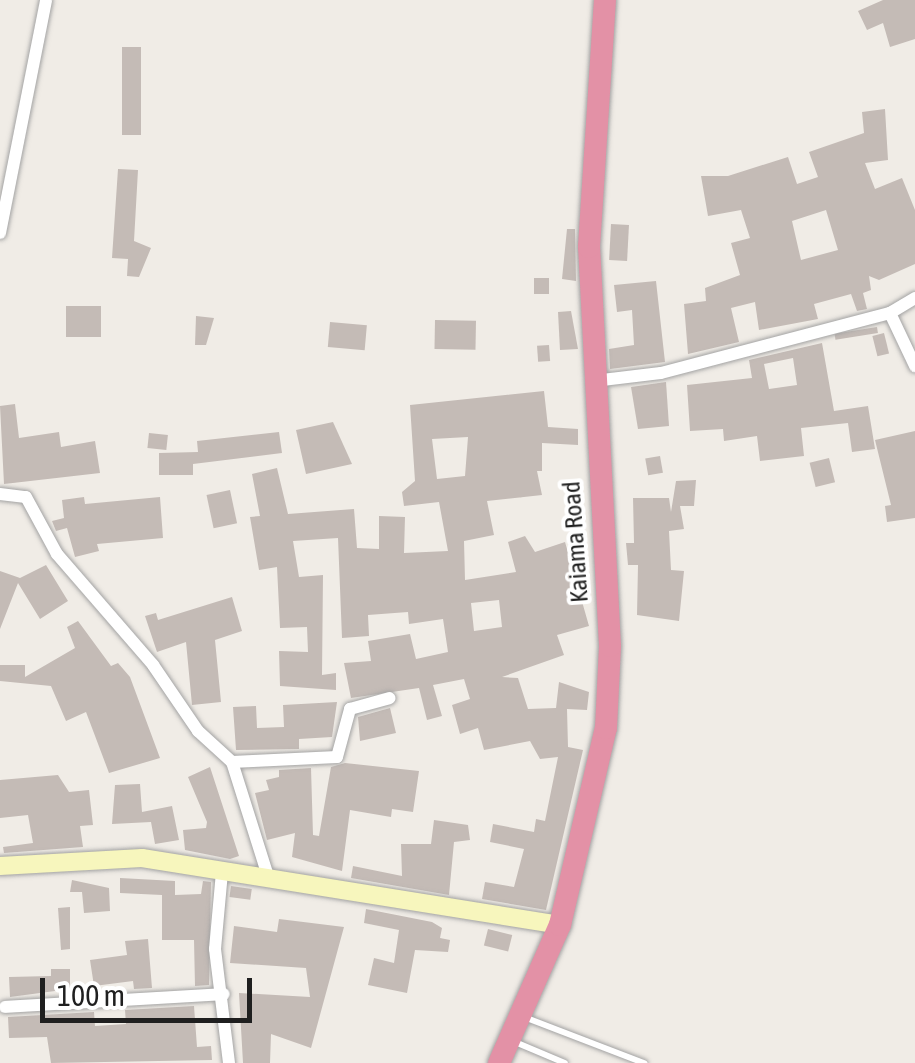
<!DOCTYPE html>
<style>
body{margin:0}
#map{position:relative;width:915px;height:1063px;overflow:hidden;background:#f0ece6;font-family:"Asap Condensed",sans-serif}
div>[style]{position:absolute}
.building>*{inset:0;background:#c4bbb6;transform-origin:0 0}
.roads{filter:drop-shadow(0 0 2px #a3a3a3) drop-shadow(0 0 2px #a3a3a3)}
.lane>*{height:6px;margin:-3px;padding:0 3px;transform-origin:3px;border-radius:3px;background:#fff}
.street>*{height:12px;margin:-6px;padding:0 6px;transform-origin:6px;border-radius:6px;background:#fff}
.secondary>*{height:18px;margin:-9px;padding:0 9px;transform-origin:9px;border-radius:9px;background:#f7f6bd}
.highway>*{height:22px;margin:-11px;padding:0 11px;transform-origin:11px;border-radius:11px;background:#e391a6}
span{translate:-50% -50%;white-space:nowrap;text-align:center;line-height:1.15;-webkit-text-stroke:8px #fff;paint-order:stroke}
.street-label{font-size:25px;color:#1f1f1f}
.scale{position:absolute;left:40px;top:978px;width:212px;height:45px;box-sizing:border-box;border:5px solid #1f1f1f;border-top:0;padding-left:12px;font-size:30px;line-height:35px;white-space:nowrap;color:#1f1f1f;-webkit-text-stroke:8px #fff;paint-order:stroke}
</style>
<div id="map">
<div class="building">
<div style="clip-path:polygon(883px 0,915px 0,915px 39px,890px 47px,883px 23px,867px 30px,858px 11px)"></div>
<div style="left:122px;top:47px;width:19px;height:88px"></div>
<div style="clip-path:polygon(evenodd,885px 109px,888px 160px,865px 163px,875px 189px,902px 178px,915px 210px,915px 264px,879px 280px,869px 276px,871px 290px,863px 293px,867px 309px,857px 311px,851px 294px,814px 304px,818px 319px,759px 330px,755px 302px,731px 308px,739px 342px,688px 354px,684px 304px,706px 301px,705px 288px,740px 275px,731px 243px,750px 238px,741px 210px,708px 216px,701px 176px,728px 176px,788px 157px,797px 184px,818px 177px,809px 152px,864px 133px,862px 112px,885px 109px,826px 210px,838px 250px,801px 260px,792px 221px,826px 210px)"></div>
<div style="clip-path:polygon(118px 169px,138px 170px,134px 241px,151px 248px,139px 277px,127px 276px,128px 259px,112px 258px)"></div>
<div style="left:611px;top:224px;width:18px;height:36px;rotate:3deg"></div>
<div style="clip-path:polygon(567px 229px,575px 229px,576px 281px,562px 279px)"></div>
<div style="left:534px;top:278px;width:15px;height:16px"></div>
<div style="clip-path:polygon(656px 281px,665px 362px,610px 369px,609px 349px,634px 345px,632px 310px,617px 312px,614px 285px)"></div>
<div style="left:66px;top:306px;width:35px;height:31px"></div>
<div style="clip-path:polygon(571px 311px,578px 349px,560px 350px,558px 312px)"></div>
<div style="clip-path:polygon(196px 316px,214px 318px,206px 345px,195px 345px)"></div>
<div style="left:435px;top:320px;width:41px;height:29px;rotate:1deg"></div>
<div style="left:330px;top:322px;width:37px;height:25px;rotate:5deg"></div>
<div style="left:877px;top:327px;width:6px;height:43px;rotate:81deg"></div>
<div style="left:884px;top:333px;width:21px;height:12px;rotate:76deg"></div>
<div style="clip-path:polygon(evenodd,822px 343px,834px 411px,868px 406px,875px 449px,852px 452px,848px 423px,801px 428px,804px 456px,760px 461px,757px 436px,724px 441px,723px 429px,690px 431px,687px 385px,752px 378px,749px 360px,822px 343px,793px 358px,797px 385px,769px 389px,764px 364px,793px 358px)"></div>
<div style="left:549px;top:345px;width:16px;height:12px;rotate:86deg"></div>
<div style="clip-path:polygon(666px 382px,669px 426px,638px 429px,631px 387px)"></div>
<div style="clip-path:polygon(evenodd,544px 391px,548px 427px,578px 429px,578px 445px,542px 443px,542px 471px,537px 471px,542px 495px,487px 501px,494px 535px,464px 541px,465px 580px,516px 572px,508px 542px,525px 536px,535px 552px,565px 542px,589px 626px,557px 635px,564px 655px,502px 677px,518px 678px,528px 709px,556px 708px,559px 682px,589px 692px,587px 710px,567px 709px,568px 747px,583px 750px,546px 910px,482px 899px,485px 882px,514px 887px,524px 849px,490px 842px,493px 824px,534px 832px,536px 819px,545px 821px,558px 757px,540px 759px,530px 741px,484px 750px,478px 728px,460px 734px,452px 705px,470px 699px,464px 679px,433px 685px,442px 716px,427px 720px,419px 688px,351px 698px,344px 663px,371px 661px,368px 641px,410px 634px,416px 659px,448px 652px,443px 619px,409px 624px,408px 612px,368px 615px,369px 636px,342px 638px,338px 538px,293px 541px,299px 577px,323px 575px,322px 675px,336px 673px,336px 690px,280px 686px,279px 651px,308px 652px,307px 627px,280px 628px,277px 567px,259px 570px,250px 517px,260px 516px,252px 474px,277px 468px,288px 514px,354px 509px,357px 548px,379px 549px,379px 516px,405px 517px,404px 553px,448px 551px,439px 502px,404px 506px,402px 492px,415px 481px,410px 405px,544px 391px,468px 437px,465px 476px,437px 479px,432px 439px,468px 437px,544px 391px,499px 600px,502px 627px,474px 631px,471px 603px,499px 600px)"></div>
<div style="clip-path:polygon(15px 404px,19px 438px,59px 432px,61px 447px,95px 441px,100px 473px,4px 484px,0 406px)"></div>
<div style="clip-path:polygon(333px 422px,352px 464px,306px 474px,296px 430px)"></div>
<div style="clip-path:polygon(915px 431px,915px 518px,887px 522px,885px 506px,891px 505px,875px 440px)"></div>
<div style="clip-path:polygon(279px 432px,282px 453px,193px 464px,193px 475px,159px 475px,159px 453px,198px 452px,197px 441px)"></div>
<div style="left:149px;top:433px;width:19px;height:15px;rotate:6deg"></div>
<div style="left:660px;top:456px;width:17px;height:15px;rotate:80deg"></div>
<div style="left:829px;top:458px;width:25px;height:20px;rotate:76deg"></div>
<div style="clip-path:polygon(696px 480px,694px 506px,680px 506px,684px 529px,669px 531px,671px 570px,684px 571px,679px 621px,637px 615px,638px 565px,628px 565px,626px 543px,634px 543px,633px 498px,669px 498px,671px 512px,676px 481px)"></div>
<div style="left:230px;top:490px;width:34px;height:24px;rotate:78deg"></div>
<div style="clip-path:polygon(84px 497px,85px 504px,160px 497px,163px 538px,97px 544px,99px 551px,75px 557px,67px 528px,56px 531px,52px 521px,64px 518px,62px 500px)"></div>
<div style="clip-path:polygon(46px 565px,68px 601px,40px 619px,18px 583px,0 629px,0 571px,20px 578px)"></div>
<div style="clip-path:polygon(232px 597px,242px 631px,215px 640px,221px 702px,192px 705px,186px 642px,157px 652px,145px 616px,156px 613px,158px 620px)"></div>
<div style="clip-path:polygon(78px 621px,111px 666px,118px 663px,130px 677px,160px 758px,109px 773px,86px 712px,66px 721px,51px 686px,0 681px,0 665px,25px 665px,25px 677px,75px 648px,67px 627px)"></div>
<div style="clip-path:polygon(337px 702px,332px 737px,299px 739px,299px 749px,236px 750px,233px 707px,256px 706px,257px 728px,284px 727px,283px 705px)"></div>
<div style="clip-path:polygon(390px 708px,396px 733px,360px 741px,358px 717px)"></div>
<div style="clip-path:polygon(345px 763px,419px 771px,413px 812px,392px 809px,391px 817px,350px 810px,342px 871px,292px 857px,295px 833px,267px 840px,255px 793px,269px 790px,266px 780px,279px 777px,279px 770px,311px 768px,313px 835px,319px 836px,331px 767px)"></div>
<div style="clip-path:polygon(210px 767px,239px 856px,230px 859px,185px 850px,183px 830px,206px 828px,207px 822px,188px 777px)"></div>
<div style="clip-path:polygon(58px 775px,69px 792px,89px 790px,93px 825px,80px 826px,83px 847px,4px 853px,3px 847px,33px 843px,28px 815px,0 818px,0 780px)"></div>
<div style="clip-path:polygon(140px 784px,142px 812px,172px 806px,179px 840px,155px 844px,151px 822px,112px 824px,115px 785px)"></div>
<div style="clip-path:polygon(434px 820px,468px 825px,470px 840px,454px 842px,449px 895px,351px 878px,353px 866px,402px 876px,401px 844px,431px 844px)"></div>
<div style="clip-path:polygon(120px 878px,175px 881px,175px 895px,201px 894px,203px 881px,211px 882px,209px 985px,195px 986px,194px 940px,162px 940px,162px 895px,120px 893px)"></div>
<div style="clip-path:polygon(72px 880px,109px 888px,110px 911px,84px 913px,82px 892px,70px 892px)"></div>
<div style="left:231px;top:886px;width:21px;height:11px;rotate:8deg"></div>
<div style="clip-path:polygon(70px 907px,70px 949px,61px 950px,58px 908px)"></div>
<div style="clip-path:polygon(366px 909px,432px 922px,442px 928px,440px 938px,450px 940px,448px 952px,415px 950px,407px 993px,368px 985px,374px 958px,394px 963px,399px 930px,364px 923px)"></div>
<div style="clip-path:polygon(279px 919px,344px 927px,311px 1048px,271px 1034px,270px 1063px,243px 1063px,239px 993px,310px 997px,306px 968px,230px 963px,234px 926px,277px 932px)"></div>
<div style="left:488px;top:929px;width:25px;height:17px;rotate:14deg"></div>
<div style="clip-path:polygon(148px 939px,152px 988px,134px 989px,133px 981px,94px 986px,90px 960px,127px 955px,125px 941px)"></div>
<div style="clip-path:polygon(51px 969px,70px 969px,70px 989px,10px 997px,9px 977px,51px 976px)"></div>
<div style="clip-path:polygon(194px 1006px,197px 1047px,211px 1046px,212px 1060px,51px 1063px,47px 1037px,9px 1038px,8px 1017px,94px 1012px,95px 1026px,126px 1024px,125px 1010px)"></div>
</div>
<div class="roads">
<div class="lane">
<div style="left:524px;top:1017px;width:129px;rotate:21deg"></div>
<div style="left:515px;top:1042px;width:54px;rotate:22.8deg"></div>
</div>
<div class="street">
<div style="left:0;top:233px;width:237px;rotate:-78.8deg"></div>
<div style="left:890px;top:313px;width:59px;rotate:64.7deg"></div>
<div style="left:594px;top:381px;width:67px;rotate:-6.8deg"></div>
<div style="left:661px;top:373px;width:237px;rotate:-14.7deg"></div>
<div style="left:890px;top:313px;width:29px;rotate:-31deg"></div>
<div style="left:0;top:494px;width:26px;rotate:7deg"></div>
<div style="left:26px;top:497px;width:65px;rotate:61.5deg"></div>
<div style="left:57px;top:554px;width:147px;rotate:49.1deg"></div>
<div style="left:153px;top:665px;width:80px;rotate:55.7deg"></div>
<div style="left:198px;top:731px;width:46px;rotate:42.4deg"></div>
<div style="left:232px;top:762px;width:105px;rotate:-2.7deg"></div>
<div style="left:337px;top:757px;width:50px;rotate:-74.8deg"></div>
<div style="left:350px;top:709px;width:41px;rotate:-15.4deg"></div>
<div style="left:232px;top:762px;width:123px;rotate:72.5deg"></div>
<div style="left:222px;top:872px;width:77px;rotate:95.2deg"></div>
<div style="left:215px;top:949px;width:115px;rotate:83deg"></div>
<div style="left:5px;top:1007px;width:219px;rotate:-3.4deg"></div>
</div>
<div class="secondary">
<div style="left:0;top:866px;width:142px;rotate:-3.2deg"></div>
<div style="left:142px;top:858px;width:423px;rotate:9.1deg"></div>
</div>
<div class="highway">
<div style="left:499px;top:1063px;width:151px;rotate:-66.2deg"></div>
<div style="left:560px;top:925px;width:202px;rotate:-76.9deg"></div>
<div style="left:606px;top:728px;width:82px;rotate:-87.2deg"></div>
<div style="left:610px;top:646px;width:400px;rotate:-93deg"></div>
<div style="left:589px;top:247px;width:248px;rotate:-86.3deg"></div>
</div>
</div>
<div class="street-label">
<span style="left:575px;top:542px;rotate:-94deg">Kaiama Road</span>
</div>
<div class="scale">100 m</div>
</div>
